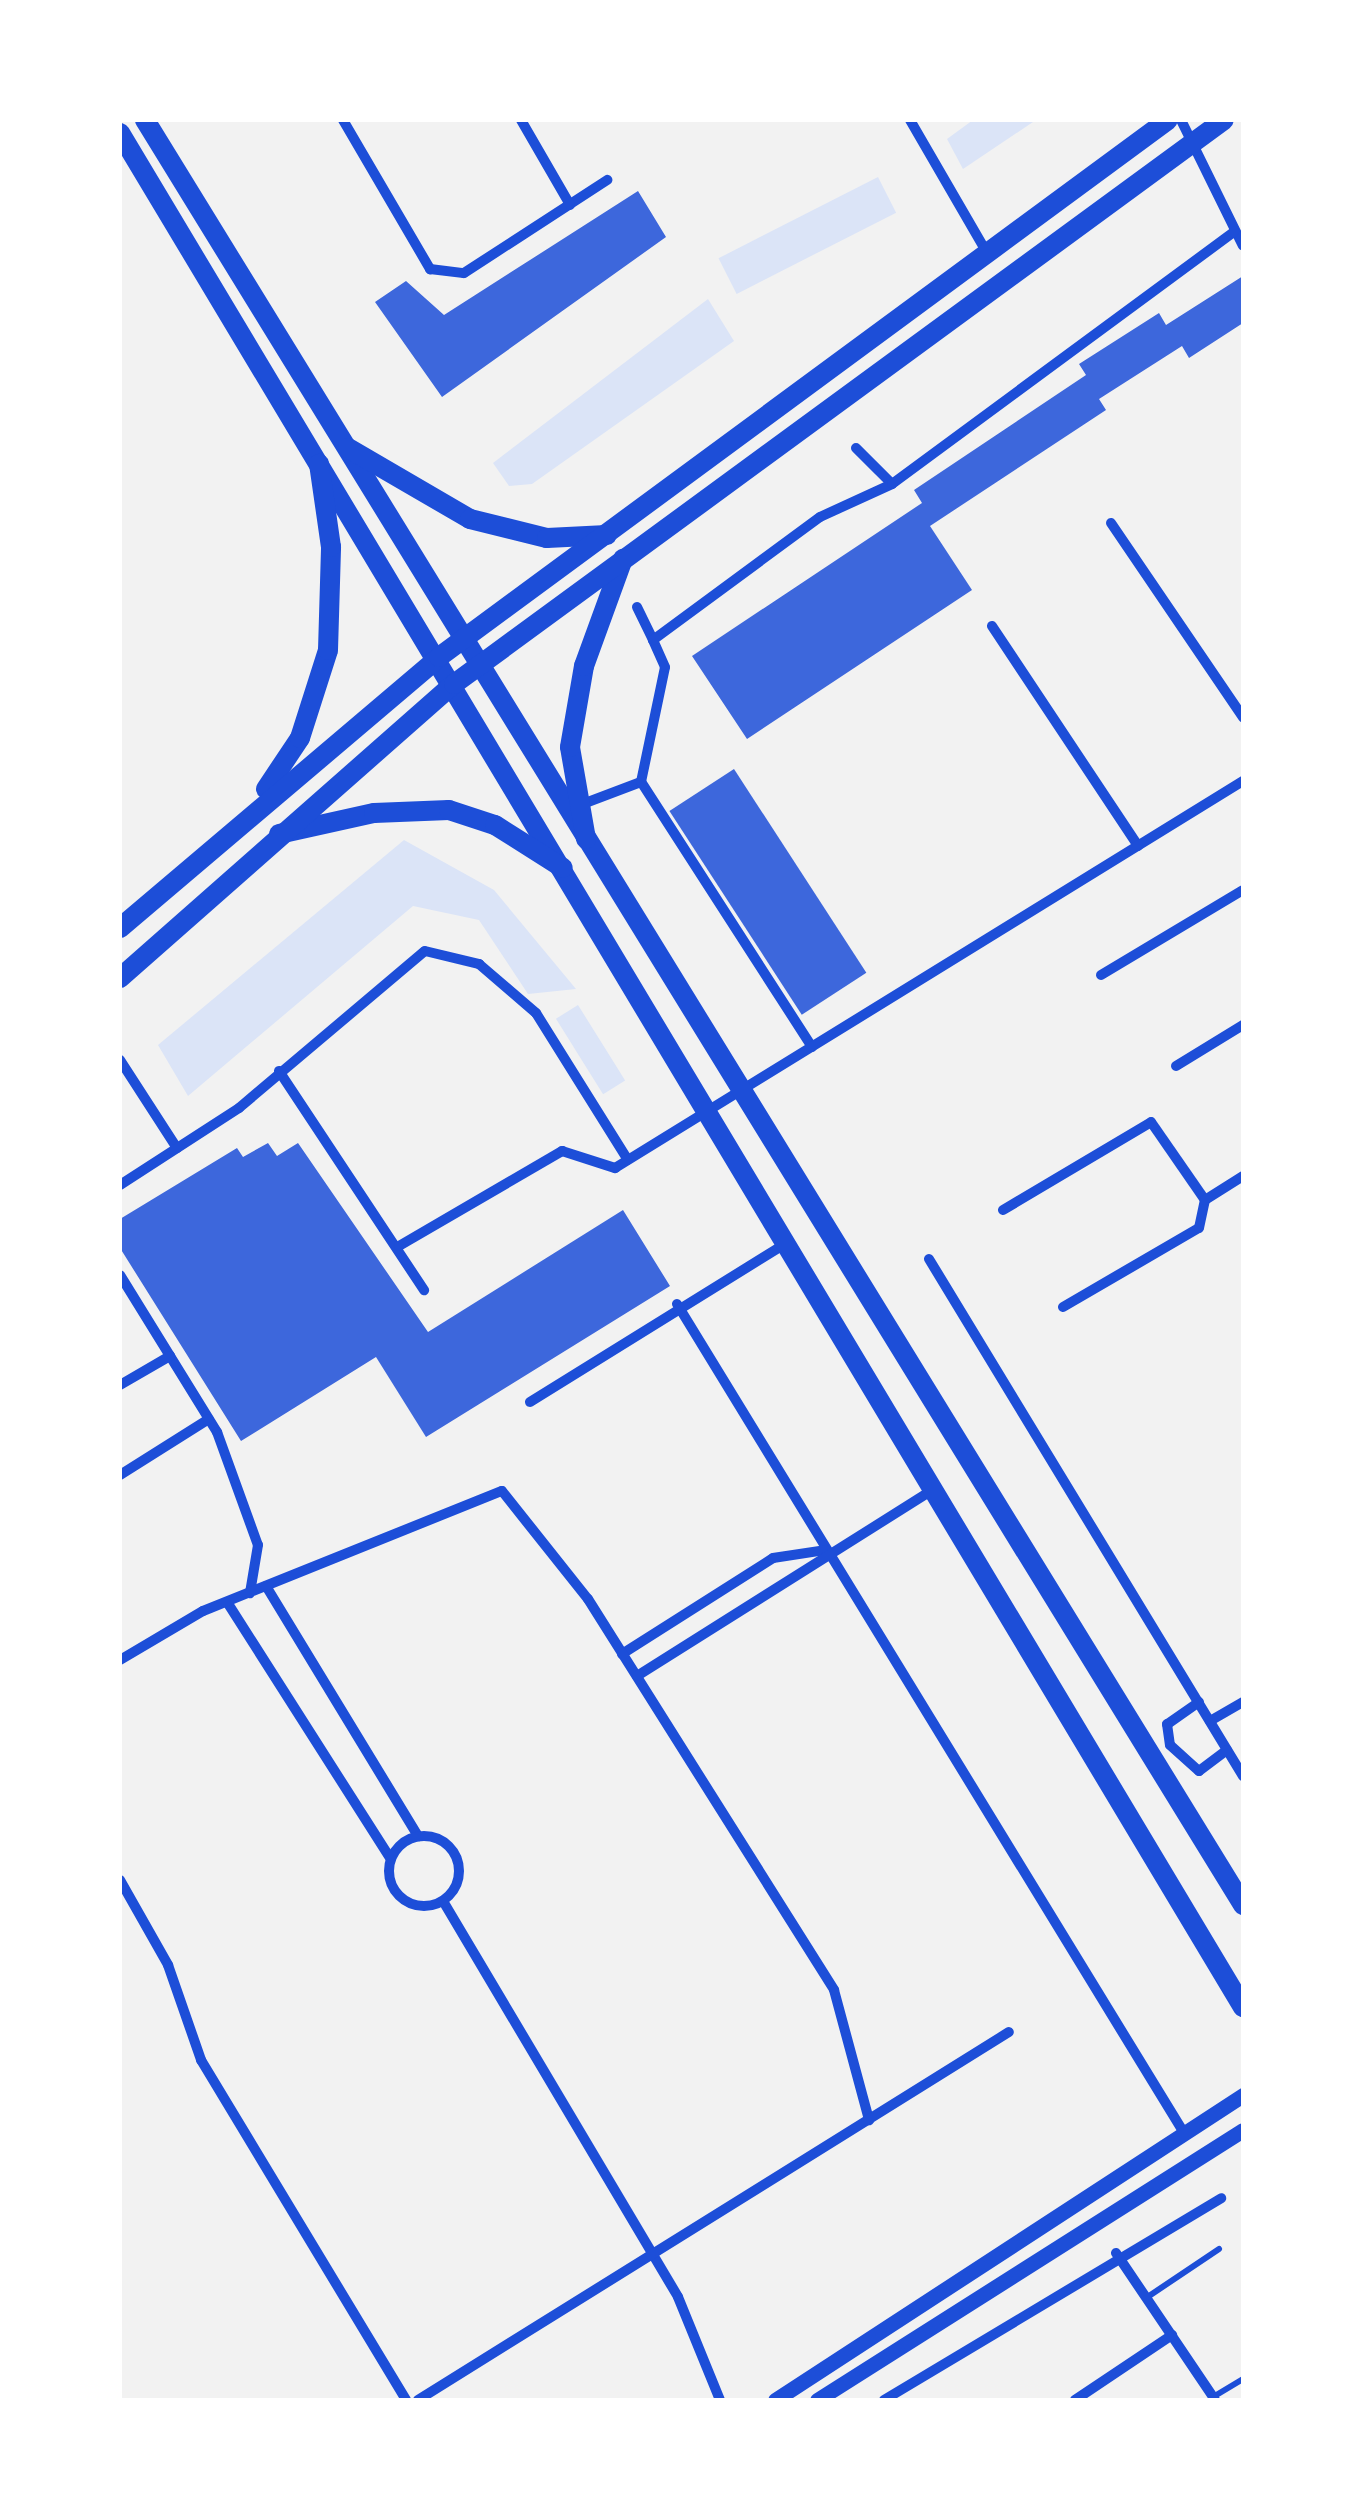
<!DOCTYPE html>
<style>
body{margin:0}
#map{position:relative;width:1363px;height:2520px;overflow:hidden;background:#f2f2f2;font-family:"Source Sans 3",sans-serif}
div>[style]{position:absolute}
.green>*{inset:0;background:#dbe4f7;transform-origin:0 0}
.building>*{inset:0;background:#3d67dc;transform-origin:0 0}
.service>*{height:6px;margin:-3px;padding:0 3px;transform-origin:3px;border-radius:3px;background:#1d4ed8}
.minor>*{height:10px;margin:-5px;padding:0 5px;transform-origin:5px;border-radius:5px;background:#1d4ed8}
.minor>.ring{margin:-5px;padding:0;box-sizing:content-box;background:none;border:10px solid #1d4ed8;border-radius:50%}
.tertiary>*{height:15px;margin:-7.5px;padding:0 7.5px;transform-origin:7.5px;border-radius:7.5px;background:#1d4ed8}
.primary>*{height:20px;margin:-10px;padding:0 10px;transform-origin:10px;border-radius:10px;background:#1d4ed8}
span{translate:-50% -50%;white-space:nowrap;text-align:center;line-height:1.15;-webkit-text-stroke:8px #fff;paint-order:stroke}
.frame{position:absolute;inset:0;border:122px solid #fff;pointer-events:none}
</style>
<div id="map">
<div class="green">
<div style="clip-path:polygon(973px 120px,1036px 120px,963px 169px,947px 139px)"></div>
<div style="left:878px;top:177px;width:40px;height:179px;rotate:63deg"></div>
<div style="clip-path:polygon(708px 299px,734px 341px,532px 484px,509px 486px,493px 463px)"></div>
<div style="clip-path:polygon(404px 840px,494px 890px,576px 989px,528px 994px,479px 920px,413px 906px,188px 1096px,158px 1045px)"></div>
<div style="left:578px;top:1005px;width:89px;height:26px;rotate:58deg"></div>
</div>
<div class="building">
<div style="clip-path:polygon(638px 191px,666px 237px,442px 397px,375px 302px,406px 281px,444px 315px)"></div>
<div style="clip-path:polygon(1243px 276px,1243px 323px,1189px 358px,1182px 346px,1099px 399px,1106px 410px,930px 526px,972px 590px,747px 739px,692px 656px,922px 503px,914px 490px,1086px 375px,1079px 364px,1159px 313px,1166px 325px)"></div>
<div style="left:734px;top:769px;width:243px;height:77px;rotate:57deg"></div>
<div style="clip-path:polygon(268px 1143px,277px 1156px,298px 1143px,428px 1332px,623px 1210px,670px 1286px,426px 1437px,376px 1357px,241px 1441px,120px 1248px,120px 1219px,237px 1148px,243px 1157px)"></div>
</div>
<div class="service">
<div style="left:1146px;top:2298px;width:88px;rotate:-33.9deg"></div>
<div style="left:1213px;top:2397px;width:35px;rotate:-31deg"></div>
</div>
<div class="minor">
<div style="left:343px;top:120px;width:173px;rotate:59.7deg"></div>
<div style="left:430px;top:269px;width:34px;rotate:7deg"></div>
<div style="left:464px;top:273px;width:171px;rotate:-33deg"></div>
<div style="left:521px;top:120px;width:98px;rotate:60deg"></div>
<div style="left:910px;top:120px;width:154px;rotate:59.9deg"></div>
<div style="left:1181px;top:120px;width:140px;rotate:63.8deg"></div>
<div style="left:856px;top:448px;width:51px;rotate:45deg"></div>
<div style="left:1111px;top:523px;width:235px;rotate:55.8deg"></div>
<div style="left:637px;top:607px;width:37px;rotate:64deg"></div>
<div style="left:992px;top:626px;width:264px;rotate:56.4deg"></div>
<div style="left:580px;top:805px;width:65px;rotate:-20.7deg"></div>
<div style="left:1101px;top:975px;width:165px;rotate:-30.9deg"></div>
<div style="left:812px;top:1047px;width:315px;rotate:-122.8deg"></div>
<div style="left:641px;top:782px;width:117px;rotate:-78.2deg"></div>
<div style="left:665px;top:667px;width:30px;rotate:-114deg"></div>
<div style="left:653px;top:640px;width:207px;rotate:-36.4deg"></div>
<div style="left:820px;top:517px;width:79px;rotate:-24.6deg"></div>
<div style="left:892px;top:484px;width:425px;rotate:-36.4deg"></div>
<div style="left:120px;top:1060px;width:105px;rotate:57.1deg"></div>
<div style="left:1176px;top:1066px;width:79px;rotate:-31.5deg"></div>
<div style="left:279px;top:1071px;width:263px;rotate:56.5deg"></div>
<div style="left:120px;top:1185px;width:142px;rotate:-32.9deg"></div>
<div style="left:239px;top:1108px;width:243px;rotate:-40.2deg"></div>
<div style="left:425px;top:951px;width:56px;rotate:13.5deg"></div>
<div style="left:479px;top:964px;width:75px;rotate:40.7deg"></div>
<div style="left:536px;top:1013px;width:173px;rotate:58deg"></div>
<div style="left:1003px;top:1210px;width:172px;rotate:-30.7deg"></div>
<div style="left:1151px;top:1122px;width:95px;rotate:55.3deg"></div>
<div style="left:399px;top:1246px;width:189px;rotate:-30.2deg"></div>
<div style="left:562px;top:1151px;width:56px;rotate:17.8deg"></div>
<div style="left:615px;top:1168px;width:738px;rotate:-31.64deg"></div>
<div style="left:929px;top:1259px;width:605px;rotate:58.73deg"></div>
<div style="left:120px;top:1275px;width:185px;rotate:58.3deg"></div>
<div style="left:217px;top:1432px;width:120px;rotate:70.1deg"></div>
<div style="left:258px;top:1545px;width:49px;rotate:99.5deg"></div>
<div style="left:677px;top:1304px;width:972px;rotate:58.55deg"></div>
<div style="left:1063px;top:1307px;width:157px;rotate:-30.2deg"></div>
<div style="left:1199px;top:1228px;width:29px;rotate:-78deg"></div>
<div style="left:1205px;top:1200px;width:45px;rotate:-32.3deg"></div>
<div style="left:120px;top:1385px;width:58px;rotate:-30.1deg"></div>
<div style="left:530px;top:1402px;width:298px;rotate:-31.8deg"></div>
<div style="left:120px;top:1475px;width:105px;rotate:-32.2deg"></div>
<div style="left:266px;top:1586px;width:293px;rotate:58.7deg"></div>
<div style="left:227px;top:1602px;width:303px;rotate:57.5deg"></div>
<div style="left:622px;top:1654px;width:179px;rotate:-32.4deg"></div>
<div style="left:773px;top:1558px;width:54px;rotate:-8.6deg"></div>
<div style="left:120px;top:1660px;width:96px;rotate:-30.6deg"></div>
<div style="left:203px;top:1611px;width:322px;rotate:-21.9deg"></div>
<div style="left:502px;top:1491px;width:138px;rotate:51.5deg"></div>
<div style="left:588px;top:1599px;width:462px;rotate:57.8deg"></div>
<div style="left:834px;top:1990px;width:135px;rotate:74.9deg"></div>
<div style="left:637px;top:1676px;width:349px;rotate:-32.2deg"></div>
<div style="left:1199px;top:1702px;width:39px;rotate:145deg"></div>
<div style="left:1167px;top:1724px;width:21px;rotate:82deg"></div>
<div style="left:1170px;top:1745px;width:39px;rotate:42deg"></div>
<div style="left:1199px;top:1771px;width:35px;rotate:-37deg"></div>
<div style="left:1210px;top:1721px;width:38px;rotate:-30deg"></div>
<div class="ring" style="left:389px;top:1836px;width:60px;height:60px"></div>
<div style="left:120px;top:1880px;width:98px;rotate:60.5deg"></div>
<div style="left:168px;top:1965px;width:101px;rotate:70.8deg"></div>
<div style="left:201px;top:2060px;width:397px;rotate:58.9deg"></div>
<div style="left:443px;top:1901px;width:460px;rotate:59.3deg"></div>
<div style="left:678px;top:2297px;width:111px;rotate:67.8deg"></div>
<div style="left:1116px;top:2253px;width:177px;rotate:56deg"></div>
<div style="left:418px;top:2400px;width:696px;rotate:-31.91deg"></div>
<div style="left:884px;top:2400px;width:393px;rotate:-30.9deg"></div>
<div style="left:1075px;top:2400px;width:117px;rotate:-33.8deg"></div>
</div>
<div class="tertiary">
<div style="left:775px;top:2400px;width:559px;rotate:-33.09deg"></div>
<div style="left:817px;top:2400px;width:504px;rotate:-32.37deg"></div>
</div>
<div class="primary">
<div style="left:145px;top:120px;width:2096px;rotate:58.4deg"></div>
<div style="left:120px;top:133px;width:2185px;rotate:59.07deg"></div>
<div style="left:348px;top:448px;width:141px;rotate:30.2deg"></div>
<div style="left:470px;top:519px;width:79px;rotate:13.9deg"></div>
<div style="left:547px;top:538px;width:60px;rotate:-2.9deg"></div>
<div style="left:266px;top:789px;width:61px;rotate:-56.3deg"></div>
<div style="left:300px;top:738px;width:92px;rotate:-72.3deg"></div>
<div style="left:328px;top:650px;width:103px;rotate:-88.3deg"></div>
<div style="left:331px;top:547px;width:84px;rotate:-98.2deg"></div>
<div style="left:279px;top:834px;width:97px;rotate:-12.5deg"></div>
<div style="left:374px;top:813px;width:75px;rotate:-2.3deg"></div>
<div style="left:449px;top:810px;width:48px;rotate:18.1deg"></div>
<div style="left:495px;top:825px;width:80px;rotate:32.3deg"></div>
<div style="left:586px;top:839px;width:93px;rotate:-99.9deg"></div>
<div style="left:570px;top:747px;width:82px;rotate:-80.2deg"></div>
<div style="left:584px;top:666px;width:114px;rotate:-70deg"></div>
<div style="left:120px;top:928px;width:419px;rotate:-40.3deg"></div>
<div style="left:439px;top:657px;width:905px;rotate:-36.38deg"></div>
<div style="left:120px;top:978px;width:445px;rotate:-41.4deg"></div>
<div style="left:454px;top:684px;width:954px;rotate:-36.22deg"></div>
</div>
<div class="frame"></div>
</div>
